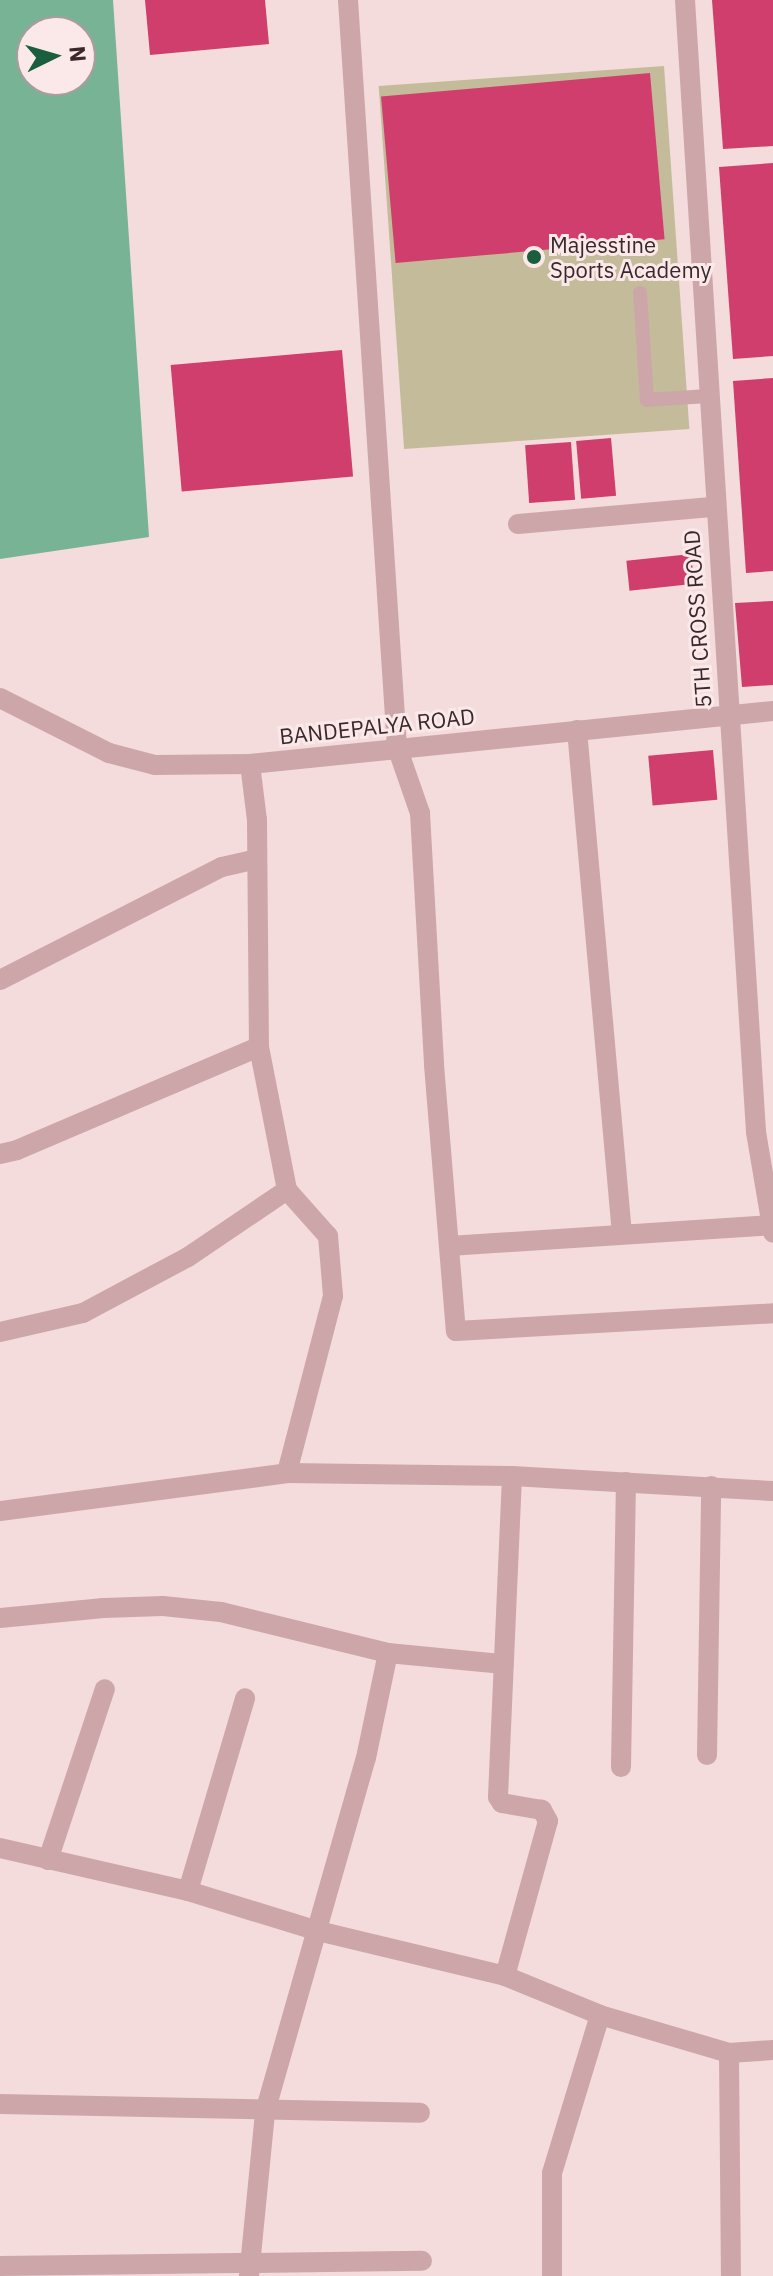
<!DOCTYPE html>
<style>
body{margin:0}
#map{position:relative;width:773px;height:2276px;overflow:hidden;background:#f4dcdc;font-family:"IBM Plex Sans",sans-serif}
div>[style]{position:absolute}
.green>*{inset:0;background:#c4bb9a;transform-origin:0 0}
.water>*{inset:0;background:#78b395}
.building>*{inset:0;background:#cf3e6c;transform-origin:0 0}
.service>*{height:14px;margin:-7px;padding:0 7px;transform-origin:7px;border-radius:7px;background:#cda6aa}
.minor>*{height:20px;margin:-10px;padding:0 10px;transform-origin:10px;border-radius:10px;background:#cda6aa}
.tertiary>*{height:20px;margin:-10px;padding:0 10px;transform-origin:10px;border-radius:10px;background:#cda6aa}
.dots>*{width:22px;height:22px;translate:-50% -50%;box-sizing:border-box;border:4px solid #fbe9e9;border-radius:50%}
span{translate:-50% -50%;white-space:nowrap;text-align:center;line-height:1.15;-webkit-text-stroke:6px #fbe9e9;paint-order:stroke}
.poi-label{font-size:22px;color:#39282c}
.left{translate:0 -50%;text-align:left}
.street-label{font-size:22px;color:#39282c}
.north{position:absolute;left:16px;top:16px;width:80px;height:80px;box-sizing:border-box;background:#fbe9e9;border:2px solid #ad9c9d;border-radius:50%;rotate:85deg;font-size:22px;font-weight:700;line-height:32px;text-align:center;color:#39282c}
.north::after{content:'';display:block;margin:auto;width:28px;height:36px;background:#1a5e3d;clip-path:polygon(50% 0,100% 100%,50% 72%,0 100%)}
</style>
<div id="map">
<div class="green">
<div style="left:664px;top:66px;width:364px;height:286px;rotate:86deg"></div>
</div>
<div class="water">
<div style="clip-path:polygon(evenodd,0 0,113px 0,149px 537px,0 559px,0 0,32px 32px,80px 32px,80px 80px,32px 80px,32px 32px)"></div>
</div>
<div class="building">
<div style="clip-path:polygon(145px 0,265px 0,269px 44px,150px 55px)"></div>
<div style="clip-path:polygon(712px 0,773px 0,773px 146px,723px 149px)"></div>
<div style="left:650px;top:73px;width:167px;height:270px;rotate:85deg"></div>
<div style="clip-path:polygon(773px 163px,773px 356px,733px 359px,719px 167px)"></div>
<div style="left:342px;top:350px;width:127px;height:172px;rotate:85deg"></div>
<div style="clip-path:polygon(773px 378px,773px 571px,746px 573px,733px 381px)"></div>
<div style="left:611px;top:438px;width:58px;height:35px;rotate:85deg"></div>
<div style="left:571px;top:442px;width:58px;height:46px;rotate:86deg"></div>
<div style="left:691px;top:554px;width:30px;height:65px;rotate:84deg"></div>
<div style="clip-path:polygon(773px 601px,773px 685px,742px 687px,735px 603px)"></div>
<div style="left:713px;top:750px;width:50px;height:65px;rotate:85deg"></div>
</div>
<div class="service">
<div style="left:640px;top:293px;width:107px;rotate:86.3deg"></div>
<div style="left:647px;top:400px;width:61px;rotate:-3.8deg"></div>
</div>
<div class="minor">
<div style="left:348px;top:0;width:749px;rotate:86.25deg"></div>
<div style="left:397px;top:747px;width:70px;rotate:70.8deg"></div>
<div style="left:420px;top:813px;width:252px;rotate:86.8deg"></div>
<div style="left:434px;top:1065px;width:267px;rotate:85.3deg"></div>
<div style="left:456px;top:1331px;width:318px;rotate:-3.2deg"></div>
<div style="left:685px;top:0;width:1134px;rotate:86.41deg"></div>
<div style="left:756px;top:1132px;width:102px;rotate:80.4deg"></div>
<div style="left:518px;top:524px;width:197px;rotate:-5deg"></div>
<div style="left:577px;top:730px;width:506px;rotate:84.9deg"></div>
<div style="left:250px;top:764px;width:56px;rotate:82.9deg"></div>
<div style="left:257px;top:820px;width:227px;rotate:89.5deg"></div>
<div style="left:259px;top:1047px;width:146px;rotate:78.9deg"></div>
<div style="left:287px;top:1190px;width:62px;rotate:48.3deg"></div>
<div style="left:328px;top:1236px;width:60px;rotate:85.2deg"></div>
<div style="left:333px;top:1296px;width:183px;rotate:104.6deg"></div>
<div style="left:0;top:980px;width:249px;rotate:-27deg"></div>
<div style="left:222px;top:867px;width:35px;rotate:-13deg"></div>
<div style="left:0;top:1154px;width:17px;rotate:-13deg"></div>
<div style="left:17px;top:1150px;width:263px;rotate:-23.1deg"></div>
<div style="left:449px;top:1246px;width:324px;rotate:-3.7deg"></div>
<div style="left:0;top:1332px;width:85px;rotate:-12.9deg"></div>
<div style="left:83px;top:1313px;width:119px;rotate:-28.1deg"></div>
<div style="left:188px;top:1257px;width:120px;rotate:-34.1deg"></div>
<div style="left:0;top:1511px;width:290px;rotate:-7.5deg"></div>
<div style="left:287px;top:1473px;width:225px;rotate:0.8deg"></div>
<div style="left:512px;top:1476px;width:261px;rotate:3.3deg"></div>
<div style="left:0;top:1618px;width:104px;rotate:-5.5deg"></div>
<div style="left:104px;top:1608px;width:59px;rotate:-1.9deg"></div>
<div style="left:163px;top:1606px;width:58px;rotate:5.9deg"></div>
<div style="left:221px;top:1612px;width:172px;rotate:13.8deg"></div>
<div style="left:707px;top:1755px;width:269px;rotate:-89.1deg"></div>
<div style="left:621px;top:1767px;width:285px;rotate:-89deg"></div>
<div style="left:0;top:1848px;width:193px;rotate:12.9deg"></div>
<div style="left:188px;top:1891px;width:201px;rotate:-73.5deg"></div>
<div style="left:48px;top:1860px;width:180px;rotate:-71.6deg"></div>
<div style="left:188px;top:1891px;width:136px;rotate:17.1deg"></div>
<div style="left:318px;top:1931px;width:192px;rotate:13.5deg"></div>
<div style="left:505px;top:1976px;width:103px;rotate:22.3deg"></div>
<div style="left:600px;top:2015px;width:134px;rotate:16.4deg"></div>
<div style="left:729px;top:2053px;width:223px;rotate:89.5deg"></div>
<div style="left:505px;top:1976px;width:161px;rotate:-74.5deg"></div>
<div style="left:548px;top:1821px;width:13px;rotate:-119deg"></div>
<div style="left:542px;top:1810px;width:41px;rotate:-170.1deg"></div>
<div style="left:502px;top:1803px;width:7px;rotate:-124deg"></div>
<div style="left:498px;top:1797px;width:321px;rotate:-87.5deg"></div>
<div style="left:729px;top:2053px;width:44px;rotate:-3.9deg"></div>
<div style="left:0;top:2104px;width:420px;rotate:1.2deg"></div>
<div style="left:0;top:2266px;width:422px;rotate:-0.7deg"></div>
<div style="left:249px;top:2276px;width:165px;rotate:-84.4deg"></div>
<div style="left:265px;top:2112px;width:368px;rotate:-74.1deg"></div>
<div style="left:366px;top:1758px;width:107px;rotate:-78.2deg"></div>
<div style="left:388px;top:1653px;width:116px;rotate:5.5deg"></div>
<div style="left:552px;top:2276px;width:103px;rotate:-90deg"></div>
<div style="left:552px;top:2173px;width:165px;rotate:-73.1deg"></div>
</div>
<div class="tertiary">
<div style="left:0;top:698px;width:122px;rotate:26.8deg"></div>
<div style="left:109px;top:753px;width:48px;rotate:14.6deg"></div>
<div style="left:155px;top:765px;width:95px;rotate:-0.6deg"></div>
<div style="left:250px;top:764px;width:526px;rotate:-5.79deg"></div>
</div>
<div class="dots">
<div style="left:534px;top:257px;background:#1a5e3d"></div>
</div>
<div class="poi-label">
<span class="left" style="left:550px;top:257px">Majesstine<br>Sports Academy</span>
</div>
<div class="street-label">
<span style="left:697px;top:619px;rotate:-94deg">5TH CROSS ROAD</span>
<span style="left:377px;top:726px;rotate:-6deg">BANDEPALYA ROAD</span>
</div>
<div class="north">N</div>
</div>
